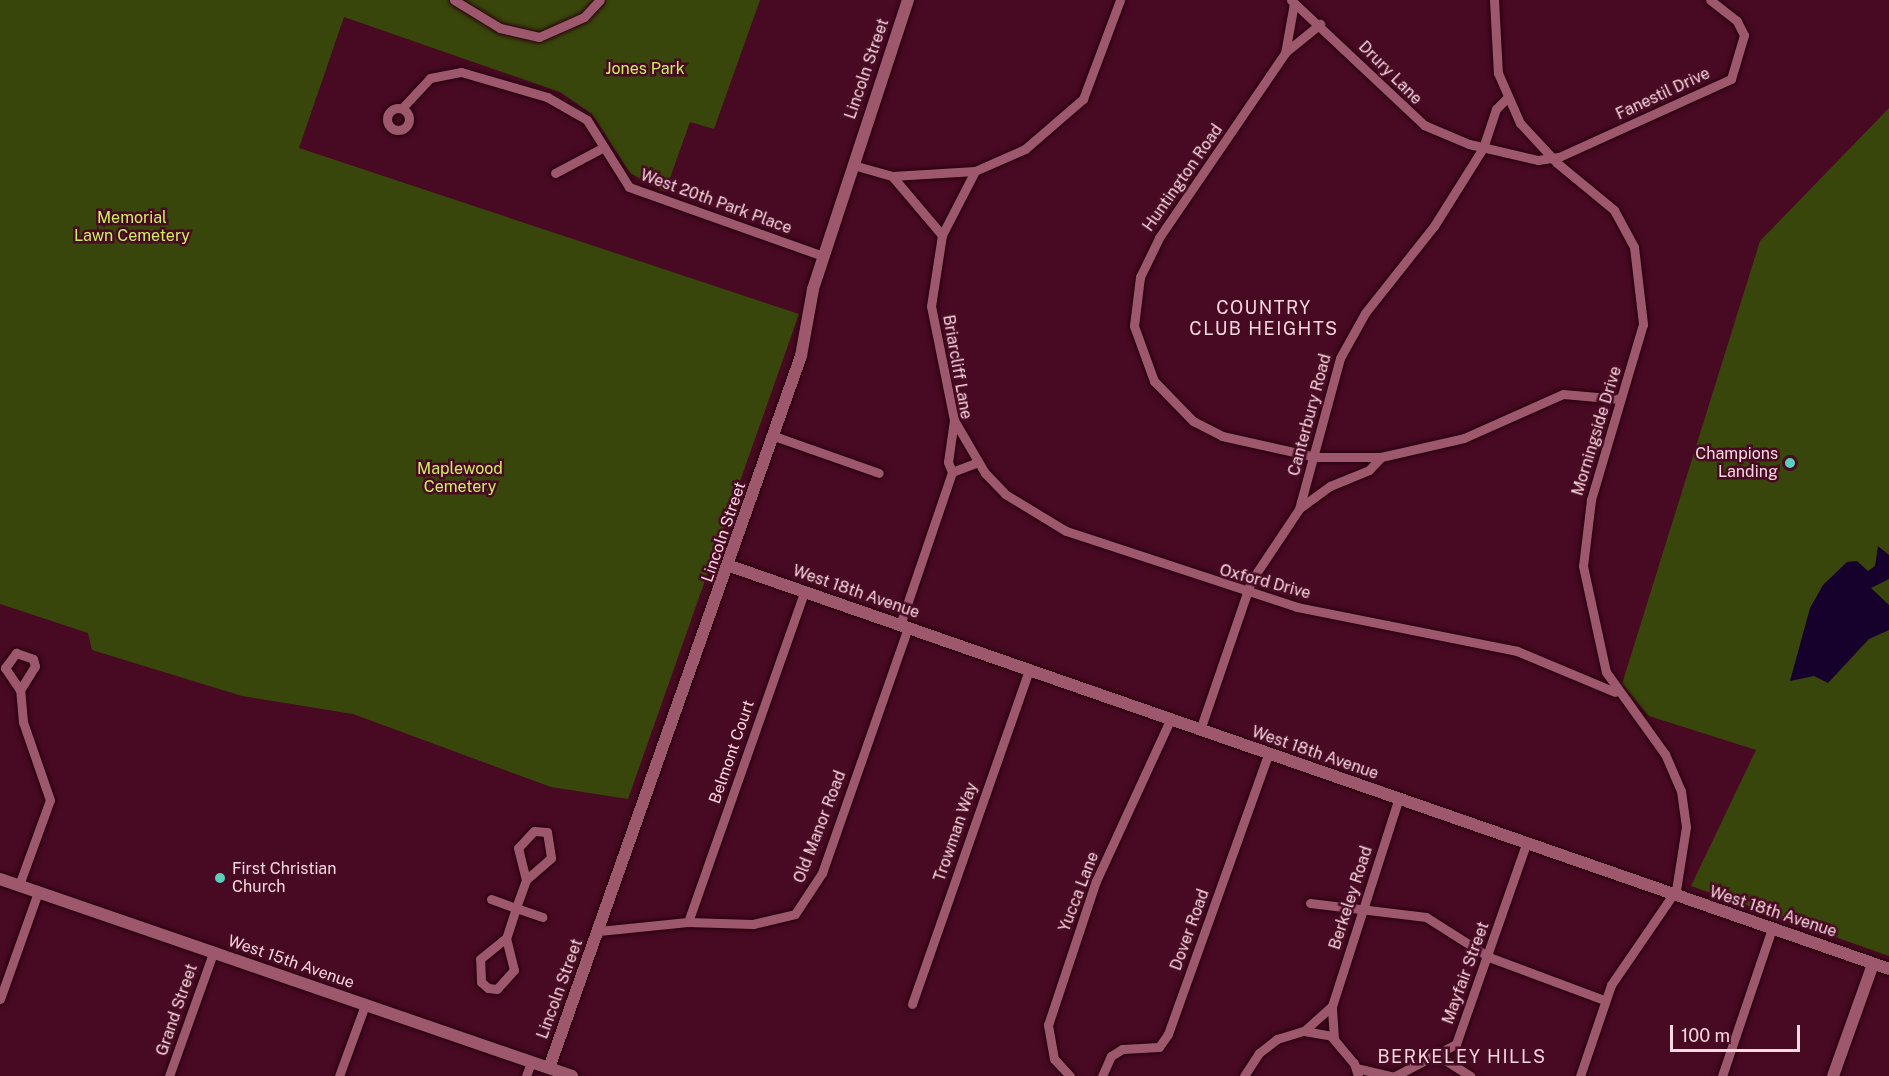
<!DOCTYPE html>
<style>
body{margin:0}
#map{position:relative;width:1889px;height:1076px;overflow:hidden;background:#480923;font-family:"Public Sans",sans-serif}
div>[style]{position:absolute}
.green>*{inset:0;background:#39460b}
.water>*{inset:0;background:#16002c}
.roads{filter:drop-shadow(0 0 2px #27000d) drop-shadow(0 0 2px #27000d)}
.street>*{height:9px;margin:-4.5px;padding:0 4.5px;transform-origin:4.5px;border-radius:4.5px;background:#9e586d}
.street>.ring{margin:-4.5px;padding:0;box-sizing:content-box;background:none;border:9px solid #9e586d;border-radius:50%}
.secondary>*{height:12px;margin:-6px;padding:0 6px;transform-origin:6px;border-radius:6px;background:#9e586d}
.dots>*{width:16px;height:16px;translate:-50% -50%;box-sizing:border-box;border:3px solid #480923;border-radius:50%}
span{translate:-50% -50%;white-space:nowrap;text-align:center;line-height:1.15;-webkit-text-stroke:5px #480923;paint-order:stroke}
.park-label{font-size:16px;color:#ccef5b}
.street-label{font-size:16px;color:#fad8e0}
.poi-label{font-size:16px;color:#fad8e0}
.right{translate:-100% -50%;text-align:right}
.left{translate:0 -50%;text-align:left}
.neighbourhood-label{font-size:18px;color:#fad8e0;letter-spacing:1.5px}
.scale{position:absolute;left:1670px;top:1025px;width:130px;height:27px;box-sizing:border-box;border:3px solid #fad8e0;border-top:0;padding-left:8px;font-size:18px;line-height:21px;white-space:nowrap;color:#fad8e0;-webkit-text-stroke:4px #480923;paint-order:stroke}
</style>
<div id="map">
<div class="green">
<div style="clip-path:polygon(0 0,760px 0,714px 129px,690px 122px,665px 192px,630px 173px,592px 114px,560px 92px,344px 17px,299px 148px,799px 314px,628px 799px,551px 787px,353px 714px,242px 696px,92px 650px,88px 633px,0 604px)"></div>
<div style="clip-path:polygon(1889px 108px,1889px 956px,1691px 886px,1756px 750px,1649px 716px,1622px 684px,1760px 241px)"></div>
</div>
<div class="water">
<div style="clip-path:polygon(1878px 546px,1889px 555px,1889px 579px,1871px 588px,1889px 605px,1889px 630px,1869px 639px,1828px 683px,1814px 676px,1790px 681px,1810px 608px,1823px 585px,1847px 562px,1857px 561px,1868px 571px,1875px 566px)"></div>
</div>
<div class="roads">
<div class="street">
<div style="left:454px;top:0;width:54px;rotate:31.3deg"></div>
<div style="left:500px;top:28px;width:40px;rotate:13deg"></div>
<div style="left:539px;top:37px;width:49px;rotate:-24deg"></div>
<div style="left:584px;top:17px;width:23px;rotate:-47deg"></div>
<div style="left:1291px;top:0;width:183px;rotate:43.2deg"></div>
<div style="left:1424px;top:125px;width:49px;rotate:22.9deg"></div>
<div style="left:1469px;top:144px;width:71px;rotate:13.1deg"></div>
<div style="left:1538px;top:160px;width:21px;rotate:-8deg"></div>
<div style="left:1559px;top:157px;width:189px;rotate:-24.4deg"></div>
<div style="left:1731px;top:79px;width:46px;rotate:-73.5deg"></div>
<div style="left:1744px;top:35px;width:16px;rotate:-117deg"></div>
<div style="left:1737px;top:21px;width:34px;rotate:-142deg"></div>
<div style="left:1494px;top:0;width:73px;rotate:86.9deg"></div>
<div style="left:1498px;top:73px;width:55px;rotate:66.3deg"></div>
<div style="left:1520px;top:123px;width:54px;rotate:47.2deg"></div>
<div style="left:1557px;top:163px;width:74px;rotate:39.5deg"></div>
<div style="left:1614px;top:210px;width:42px;rotate:61.6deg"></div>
<div style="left:1634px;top:247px;width:78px;rotate:83.3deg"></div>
<div style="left:1643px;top:324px;width:184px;rotate:106.5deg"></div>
<div style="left:1591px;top:500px;width:66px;rotate:96.9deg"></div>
<div style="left:1583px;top:566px;width:108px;rotate:77.8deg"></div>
<div style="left:1606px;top:672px;width:101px;rotate:54.3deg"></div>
<div style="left:1665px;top:754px;width:40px;rotate:66.6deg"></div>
<div style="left:1681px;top:791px;width:36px;rotate:82deg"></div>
<div style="left:1686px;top:827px;width:64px;rotate:99deg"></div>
<div style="left:1676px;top:890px;width:115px;rotate:124.4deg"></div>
<div style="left:1611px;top:985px;width:96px;rotate:108.8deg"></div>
<div style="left:1294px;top:3px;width:51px;rotate:100.2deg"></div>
<div style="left:1285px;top:53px;width:224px;rotate:124.3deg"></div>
<div style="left:1159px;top:238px;width:43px;rotate:116deg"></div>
<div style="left:1140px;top:277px;width:49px;rotate:97deg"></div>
<div style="left:1134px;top:326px;width:59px;rotate:70deg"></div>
<div style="left:1154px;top:381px;width:56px;rotate:45.7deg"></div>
<div style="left:1193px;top:421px;width:33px;rotate:27deg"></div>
<div style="left:1222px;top:436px;width:96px;rotate:12.6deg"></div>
<div style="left:1316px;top:457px;width:65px"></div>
<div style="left:1381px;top:457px;width:85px;rotate:-12.9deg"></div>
<div style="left:1464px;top:438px;width:108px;rotate:-24deg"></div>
<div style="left:1563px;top:394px;width:57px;rotate:5deg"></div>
<div style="left:1287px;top:51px;width:43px;rotate:-39.3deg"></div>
<div style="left:404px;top:106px;width:38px;rotate:-47deg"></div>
<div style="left:430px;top:78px;width:32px;rotate:-11deg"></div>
<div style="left:461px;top:72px;width:90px;rotate:16.2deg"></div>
<div style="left:547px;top:97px;width:46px;rotate:29.9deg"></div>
<div style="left:587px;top:120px;width:79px;rotate:57.9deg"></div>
<div style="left:629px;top:187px;width:206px;rotate:19.6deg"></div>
<div class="ring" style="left:387px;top:108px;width:13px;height:13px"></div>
<div style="left:853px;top:165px;width:41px;rotate:15.8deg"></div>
<div style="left:555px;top:173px;width:55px;rotate:-28deg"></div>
<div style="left:942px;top:235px;width:77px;rotate:-130.3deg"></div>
<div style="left:892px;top:176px;width:83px;rotate:-3.4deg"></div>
<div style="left:954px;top:420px;width:61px;rotate:59.7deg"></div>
<div style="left:985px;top:473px;width:29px;rotate:46deg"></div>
<div style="left:1005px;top:494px;width:71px;rotate:31.2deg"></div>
<div style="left:1066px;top:531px;width:243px;rotate:18.2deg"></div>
<div style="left:1297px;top:607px;width:224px;rotate:11.3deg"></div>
<div style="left:1517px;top:651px;width:106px;rotate:22.7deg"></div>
<div style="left:774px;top:436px;width:111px;rotate:19.4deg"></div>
<div style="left:952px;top:472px;width:28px;rotate:-21deg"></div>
<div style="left:1301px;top:507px;width:36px;rotate:-36deg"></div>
<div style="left:1330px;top:486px;width:42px;rotate:-22.3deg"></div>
<div style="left:1369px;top:470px;width:18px;rotate:-47deg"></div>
<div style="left:900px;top:625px;width:162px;rotate:-71.2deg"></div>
<div style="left:952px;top:472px;width:11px;rotate:-112deg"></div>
<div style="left:948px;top:462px;width:42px;rotate:-81.9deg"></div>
<div style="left:954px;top:420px;width:116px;rotate:-101.4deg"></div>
<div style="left:931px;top:306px;width:72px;rotate:-81.2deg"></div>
<div style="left:942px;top:235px;width:72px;rotate:-62.7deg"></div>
<div style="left:975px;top:171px;width:55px;rotate:-23.7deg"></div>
<div style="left:1025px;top:149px;width:77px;rotate:-40.8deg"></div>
<div style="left:1083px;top:99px;width:106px;rotate:-69.5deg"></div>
<div style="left:16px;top:653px;width:18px;rotate:19deg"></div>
<div style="left:33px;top:659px;width:7px;rotate:74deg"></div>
<div style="left:35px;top:666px;width:28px;rotate:122deg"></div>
<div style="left:20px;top:690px;width:27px;rotate:-124deg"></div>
<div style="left:5px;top:668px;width:19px;rotate:-54deg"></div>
<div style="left:1200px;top:730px;width:157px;rotate:-71.1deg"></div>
<div style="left:1251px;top:581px;width:87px;rotate:-56.3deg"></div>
<div style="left:1299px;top:509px;width:156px;rotate:-74.8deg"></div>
<div style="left:1340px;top:358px;width:51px;rotate:-60.9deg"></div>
<div style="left:1365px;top:313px;width:111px;rotate:-51.6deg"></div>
<div style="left:1434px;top:226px;width:92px;rotate:-57.9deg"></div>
<div style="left:1483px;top:148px;width:41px;rotate:-71.6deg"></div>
<div style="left:1496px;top:109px;width:16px;rotate:-45deg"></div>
<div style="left:526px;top:880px;width:33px;rotate:-104deg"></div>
<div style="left:518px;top:848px;width:23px;rotate:-47deg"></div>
<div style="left:534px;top:831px;width:13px;rotate:4deg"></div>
<div style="left:547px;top:832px;width:26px;rotate:81deg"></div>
<div style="left:551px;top:858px;width:33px;rotate:139deg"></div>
<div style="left:526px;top:880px;width:30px;rotate:110deg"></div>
<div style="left:516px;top:908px;width:28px;rotate:19deg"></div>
<div style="left:19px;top:885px;width:90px;rotate:-70deg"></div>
<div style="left:50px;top:800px;width:83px;rotate:-109.1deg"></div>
<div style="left:23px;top:722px;width:32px;rotate:-95deg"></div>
<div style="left:491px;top:899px;width:27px;rotate:20deg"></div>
<div style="left:516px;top:908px;width:32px;rotate:108deg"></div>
<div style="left:506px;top:938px;width:33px;rotate:76deg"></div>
<div style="left:514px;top:970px;width:25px;rotate:132deg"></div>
<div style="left:497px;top:989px;width:9px;rotate:-174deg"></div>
<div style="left:488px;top:988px;width:9px;rotate:-139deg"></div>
<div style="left:481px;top:982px;width:23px;rotate:-92deg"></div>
<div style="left:480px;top:959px;width:33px;rotate:-39deg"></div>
<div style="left:1310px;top:903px;width:117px;rotate:6.9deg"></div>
<div style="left:1426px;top:917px;width:75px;rotate:32.4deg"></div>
<div style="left:1489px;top:957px;width:123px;rotate:20.5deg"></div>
<div style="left:688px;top:922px;width:350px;rotate:-70.6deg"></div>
<div style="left:599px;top:931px;width:89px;rotate:-5.8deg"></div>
<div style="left:688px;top:922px;width:65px;rotate:1.8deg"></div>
<div style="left:753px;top:924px;width:43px;rotate:-13.4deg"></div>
<div style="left:795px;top:914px;width:49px;rotate:-56.6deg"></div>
<div style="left:822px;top:873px;width:260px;rotate:-70.7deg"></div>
<div style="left:0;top:999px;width:114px;rotate:-70.4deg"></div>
<div style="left:912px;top:1004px;width:354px;rotate:-70.7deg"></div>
<div style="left:1304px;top:1031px;width:38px;rotate:-42deg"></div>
<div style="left:1334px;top:1038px;width:32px;rotate:-94deg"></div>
<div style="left:1332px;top:1006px;width:216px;rotate:-72.2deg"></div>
<div style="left:1440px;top:1057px;width:36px;rotate:32deg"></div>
<div style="left:1356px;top:1068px;width:36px;rotate:13deg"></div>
<div style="left:169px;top:1076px;width:131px;rotate:-70.3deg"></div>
<div style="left:339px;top:1076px;width:76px;rotate:-69.9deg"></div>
<div style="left:526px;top:1076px;width:15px;rotate:-70deg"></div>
<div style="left:1070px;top:1076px;width:23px;rotate:-133deg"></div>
<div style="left:1054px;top:1059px;width:35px;rotate:-100deg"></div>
<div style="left:1048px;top:1025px;width:152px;rotate:-71.6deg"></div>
<div style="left:1096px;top:881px;width:177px;rotate:-65.3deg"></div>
<div style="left:1102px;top:1076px;width:22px;rotate:-66deg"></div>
<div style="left:1111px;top:1056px;width:13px;rotate:-32deg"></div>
<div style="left:1122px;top:1049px;width:37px;rotate:-3deg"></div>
<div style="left:1159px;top:1047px;width:16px;rotate:-55deg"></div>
<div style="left:1168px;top:1034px;width:297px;rotate:-70.3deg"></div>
<div style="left:1244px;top:1076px;width:27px;rotate:-57deg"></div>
<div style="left:1259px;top:1053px;width:23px;rotate:-38deg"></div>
<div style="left:1277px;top:1039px;width:28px;rotate:-17deg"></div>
<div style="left:1304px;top:1031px;width:27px;rotate:10deg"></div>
<div style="left:1331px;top:1036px;width:35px;rotate:50deg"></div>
<div style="left:1354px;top:1063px;width:14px;rotate:73deg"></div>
<div style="left:1395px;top:1076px;width:69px;rotate:-27.7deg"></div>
<div style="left:1456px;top:1044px;width:212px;rotate:-70.7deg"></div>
<div style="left:1722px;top:1076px;width:156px;rotate:-71.3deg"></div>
</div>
<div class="secondary">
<div style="left:730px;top:566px;width:1227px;rotate:19.17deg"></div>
<div style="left:0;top:879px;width:605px;rotate:19deg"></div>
<div style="left:549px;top:1068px;width:755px;rotate:-70.51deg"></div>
<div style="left:801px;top:356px;width:68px;rotate:-79.8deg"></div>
<div style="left:813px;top:289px;width:304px;rotate:-71.8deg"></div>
<div style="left:1833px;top:1076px;width:119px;rotate:-70.3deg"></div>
</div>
</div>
<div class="dots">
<div style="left:1790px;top:463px;background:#5bcebc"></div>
<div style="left:220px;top:878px;background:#5bcebc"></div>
</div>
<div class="park-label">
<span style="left:645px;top:69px">Jones Park</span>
<span style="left:132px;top:227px">Memorial<br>Lawn Cemetery</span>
<span style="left:460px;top:478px">Maplewood<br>Cemetery</span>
</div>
<div class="street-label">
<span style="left:867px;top:69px;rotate:-71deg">Lincoln Street</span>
<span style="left:1390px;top:73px;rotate:45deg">Drury Lane</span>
<span style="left:1663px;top:94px;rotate:-25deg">Fanestil Drive</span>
<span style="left:1183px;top:178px;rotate:-55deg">Huntington Road</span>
<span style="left:716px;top:202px;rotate:20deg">West 20th Park Place</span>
<span style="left:957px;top:367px;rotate:80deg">Briarcliff Lane</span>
<span style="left:1310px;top:415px;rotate:-75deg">Canterbury Road</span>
<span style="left:1597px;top:431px;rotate:-73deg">Morningside Drive</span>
<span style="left:724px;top:532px;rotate:-71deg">Lincoln Street</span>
<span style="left:1265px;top:582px;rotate:15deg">Oxford Drive</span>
<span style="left:856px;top:592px;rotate:19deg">West 18th Avenue</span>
<span style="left:732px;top:752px;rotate:-71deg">Belmont Court</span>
<span style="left:1315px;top:753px;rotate:19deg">West 18th Avenue</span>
<span style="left:820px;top:827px;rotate:-69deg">Old Manor Road</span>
<span style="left:956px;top:832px;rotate:-71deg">Trowman Way</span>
<span style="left:1079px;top:892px;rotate:-69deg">Yucca Lane</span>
<span style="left:1351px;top:898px;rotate:-72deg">Berkeley Road</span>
<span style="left:1773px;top:912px;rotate:18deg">West 18th Avenue</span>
<span style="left:1190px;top:930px;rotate:-70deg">Dover Road</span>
<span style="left:291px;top:962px;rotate:19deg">West 15th Avenue</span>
<span style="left:1466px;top:973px;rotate:-70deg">Mayfair Street</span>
<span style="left:560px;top:989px;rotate:-70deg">Lincoln Street</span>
<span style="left:177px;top:1010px;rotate:-71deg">Grand Street</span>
</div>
<div class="poi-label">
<span class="right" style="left:1778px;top:463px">Champions<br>Landing</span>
<span class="left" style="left:232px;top:878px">First Christian<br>Church</span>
</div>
<div class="neighbourhood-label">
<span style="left:1264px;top:319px">COUNTRY<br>CLUB HEIGHTS</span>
<span style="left:1462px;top:1057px">BERKELEY HILLS</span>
</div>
<div class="scale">100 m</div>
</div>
